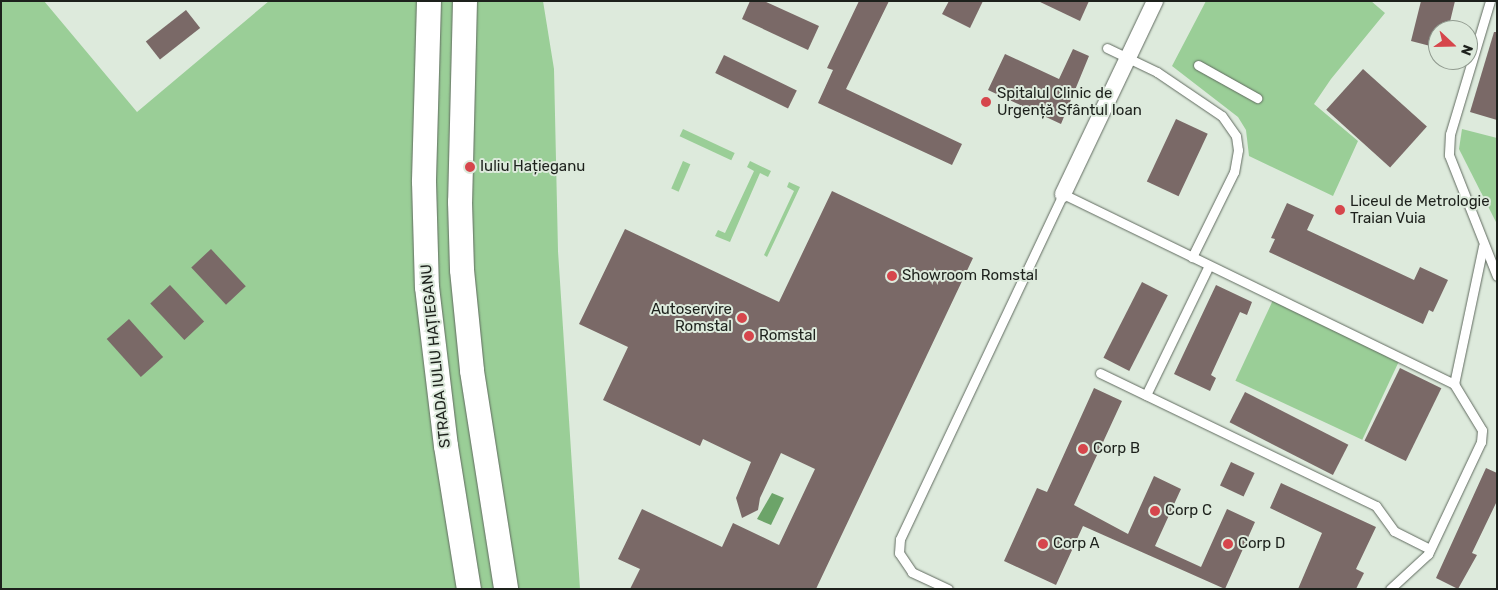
<!DOCTYPE html>
<meta charset="utf-8">
<style>
body{margin:0}
#map{position:relative;width:1498px;height:590px;overflow:hidden;background:#ddeadc;font-family:Rubik,sans-serif}
div>[style]{position:absolute}
.green>*{inset:0;background:#9ace97;transform-origin:0 0}
.water>*{inset:0;background:#6ca469}
.building>*{inset:0;background:#7a6967;transform-origin:0 0}
.roads{filter:drop-shadow(0 0 1px #606a5f) drop-shadow(0 0 1px #606a5f)}
.service>*{height:9px;margin:-4.5px;padding:0 4.5px;transform-origin:4.5px;border-radius:4.5px;background:#fff}
.minor>*{height:16px;margin:-8px;padding:0 8px;transform-origin:8px;border-radius:8px;background:#fff}
.secondary>*{height:24px;margin:-12px;padding:0 12px;transform-origin:12px;border-radius:12px;background:#fff}
.dots>*{width:14px;height:14px;translate:-50% -50%;box-sizing:border-box;border:2px solid #ddeadc;border-radius:50%}
span{translate:-50% -50%;white-space:nowrap;text-align:center;line-height:1.15;-webkit-text-stroke:4px #ddeadc;paint-order:stroke}
.poi-label{font-size:15px;color:#1d211c}
.left{translate:0 -50%;text-align:left}
.right{translate:-100% -50%;text-align:right}
.street-label{font-size:15px;color:#1d211c}
.frame{position:absolute;inset:0;border:2px solid #1d211c;pointer-events:none}
.north{position:absolute;left:1428px;top:20px;width:50px;height:50px;box-sizing:border-box;background:#ddeadc;border:1px solid #909a8f;border-radius:50%;rotate:111deg;font-size:14px;font-weight:700;line-height:20px;text-align:center;color:#1d211c}
.north::after{content:'';display:block;margin:auto;width:18px;height:22px;background:#d6464c;clip-path:polygon(50% 0,100% 100%,50% 72%,0 100%)}
</style>
<div id="map">
<div class="green">
<div style="clip-path:polygon(1px 1px,44px 1px,137px 112px,269px 1px,543px 1px,554px 69px,558px 251px,580px 589px,1px 589px)"></div>
<div style="clip-path:polygon(1206px 1px,1371px 1px,1385px 13px,1331px 79px,1314px 104px,1358px 141px,1333px 196px,1249px 156px,1246px 130px,1238px 117px,1172px 66px)"></div>
<div style="left:683px;top:129px;width:57px;height:8px;rotate:25deg"></div>
<div style="clip-path:polygon(1462px 129px,1497px 138px,1497px 224px,1459px 149px)"></div>
<div style="left:683px;top:161px;width:8px;height:30px;rotate:23deg"></div>
<div style="clip-path:polygon(750px 161px,771px 171px,768px 177px,760px 173px,730px 242px,715px 236px,718px 230px,725px 233px,754px 171px,747px 167px)"></div>
<div style="clip-path:polygon(789px 182px,800px 187px,767px 257px,764px 255px,794px 191px,787px 187px)"></div>
<div style="left:1273px;top:300px;width:140px;height:89px;rotate:25deg"></div>
</div>
<div class="water">
<div style="clip-path:polygon(772px 493px,784px 498px,771px 525px,757px 519px)"></div>
</div>
<div class="building">
<div style="clip-path:polygon(750px 1px,764px 1px,819px 26px,808px 50px,742px 19px)"></div>
<div style="clip-path:polygon(859px 1px,889px 1px,846px 89px,962px 144px,952px 165px,818px 103px,833px 70px,827px 68px)"></div>
<div style="clip-path:polygon(949px 1px,983px 1px,970px 28px,942px 14px)"></div>
<div style="clip-path:polygon(1038px 1px,1089px 1px,1080px 21px)"></div>
<div style="clip-path:polygon(1421px 1px,1455px 1px,1448px 30px,1438px 30px,1438px 48px,1411px 41px)"></div>
<div style="left:186px;top:10px;width:23px;height:51px;rotate:52deg"></div>
<div style="clip-path:polygon(1494px 32px,1497px 32px,1497px 120px,1470px 112px)"></div>
<div style="clip-path:polygon(1073px 49px,1089px 56px,1061px 124px,988px 90px,1005px 54px,1059px 79px)"></div>
<div style="left:724px;top:55px;width:81px;height:20px;rotate:26deg"></div>
<div style="left:1363px;top:69px;width:86px;height:55px;rotate:42deg"></div>
<div style="left:1176px;top:119px;width:35px;height:69px;rotate:25deg"></div>
<div style="clip-path:polygon(832px 191px,973px 258px,816px 589px,630px 589px,640px 569px,618px 559px,642px 509px,722px 547px,733px 523px,779px 545px,815px 469px,781px 453px,760px 498px,758px 510px,742px 518px,736px 498px,751px 462px,703px 439px,700px 446px,603px 400px,628px 347px,579px 324px,625px 229px,779px 302px)"></div>
<div style="clip-path:polygon(1287px 203px,1314px 215px,1307px 230px,1414px 280px,1420px 267px,1448px 280px,1433px 312px,1429px 310px,1423px 324px,1269px 252px,1275px 239px,1271px 238px)"></div>
<div style="left:211px;top:249px;width:51px;height:27px;rotate:47deg"></div>
<div style="left:1142px;top:282px;width:29px;height:85px;rotate:27deg"></div>
<div style="left:170px;top:285px;width:50px;height:27px;rotate:47deg"></div>
<div style="clip-path:polygon(1216px 285px,1252px 302px,1247px 315px,1240px 312px,1211px 375px,1216px 378px,1210px 391px,1174px 374px)"></div>
<div style="left:129px;top:319px;width:51px;height:30px;rotate:48deg"></div>
<div style="left:1400px;top:368px;width:46px;height:81px;rotate:26deg"></div>
<div style="clip-path:polygon(1094px 388px,1122px 401px,1074px 505px,1128px 534px,1154px 476px,1181px 489px,1155px 546px,1201px 567px,1227px 509px,1255px 522px,1225px 589px,1083px 526px,1056px 585px,1004px 561px,1037px 488px,1047px 492px)"></div>
<div style="left:1245px;top:392px;width:116px;height:34px;rotate:27deg"></div>
<div style="left:1231px;top:462px;width:26px;height:26px;rotate:25deg"></div>
<div style="clip-path:polygon(1486px 468px,1497px 473px,1497px 501px,1472px 553px,1477px 555px,1458px 589px,1436px 578px)"></div>
<div style="clip-path:polygon(1281px 483px,1376px 527px,1356px 569px,1364px 573px,1356px 589px,1298px 589px,1322px 533px,1270px 508px)"></div>
</div>
<div class="roads">
<div class="service">
<div style="left:1490px;top:1px;width:139px;rotate:106.7deg"></div>
<div style="left:1450px;top:134px;width:21px;rotate:93deg"></div>
<div style="left:1449px;top:155px;width:130px;rotate:68.4deg"></div>
<div style="left:1107px;top:48px;width:55px;rotate:25.6deg"></div>
<div style="left:1157px;top:72px;width:78px;rotate:34.1deg"></div>
<div style="left:1222px;top:116px;width:24px;rotate:55deg"></div>
<div style="left:1236px;top:136px;width:14px;rotate:82deg"></div>
<div style="left:1238px;top:150px;width:22px;rotate:100deg"></div>
<div style="left:1234px;top:172px;width:95px;rotate:116.3deg"></div>
<div style="left:1198px;top:65px;width:68px;rotate:29.2deg"></div>
<div style="left:1100px;top:373px;width:306px;rotate:25.7deg"></div>
<div style="left:1376px;top:506px;width:31px;rotate:54deg"></div>
<div style="left:1394px;top:531px;width:40px;rotate:26.6deg"></div>
<div style="left:1146px;top:395px;width:144px;rotate:-64.1deg"></div>
<div style="left:948px;top:589px;width:40px;rotate:-155deg"></div>
<div style="left:912px;top:572px;width:23px;rotate:-124deg"></div>
<div style="left:899px;top:553px;width:14px;rotate:-86deg"></div>
<div style="left:900px;top:539px;width:382px;rotate:-64.7deg"></div>
<div style="left:1063px;top:194px;width:435px;rotate:25.9deg"></div>
<div style="left:1390px;top:589px;width:52px;rotate:-42.6deg"></div>
<div style="left:1428px;top:554px;width:124px;rotate:-64.7deg"></div>
<div style="left:1481px;top:442px;width:12px;rotate:-85deg"></div>
<div style="left:1482px;top:430px;width:54px;rotate:-121.3deg"></div>
<div style="left:1454px;top:384px;width:141px;rotate:-78.1deg"></div>
</div>
<div class="minor">
<div style="left:1063px;top:194px;width:214px;rotate:-64.5deg"></div>
</div>
<div class="secondary">
<div style="left:429px;top:1px;width:181px;rotate:91.6deg"></div>
<div style="left:424px;top:182px;width:105px;rotate:88.4deg"></div>
<div style="left:427px;top:287px;width:160px;rotate:83.2deg"></div>
<div style="left:446px;top:446px;width:145px;rotate:80.9deg"></div>
<div style="left:465px;top:1px;width:201px;rotate:91.4deg"></div>
<div style="left:460px;top:202px;width:68px;rotate:88.3deg"></div>
<div style="left:462px;top:270px;width:101px;rotate:84.3deg"></div>
<div style="left:472px;top:371px;width:221px;rotate:81.1deg"></div>
</div>
</div>
<div class="dots">
<div style="left:986px;top:102px;background:#d6464c"></div>
<div style="left:470px;top:167px;background:#d6464c"></div>
<div style="left:1340px;top:210px;background:#d6464c"></div>
<div style="left:892px;top:276px;background:#d6464c"></div>
<div style="left:742px;top:318px;background:#d6464c"></div>
<div style="left:749px;top:336px;background:#d6464c"></div>
<div style="left:1083px;top:449px;background:#d6464c"></div>
<div style="left:1155px;top:511px;background:#d6464c"></div>
<div style="left:1043px;top:544px;background:#d6464c"></div>
<div style="left:1228px;top:544px;background:#d6464c"></div>
</div>
<div class="poi-label">
<span class="left" style="left:997px;top:102px">Spitalul Clinic de<br>Urgență Sfântul Ioan</span>
<span class="left" style="left:480px;top:167px">Iuliu Hațieganu</span>
<span class="left" style="left:1350px;top:210px">Liceul de Metrologie<br>Traian Vuia</span>
<span class="left" style="left:902px;top:276px">Showroom Romstal</span>
<span class="right" style="left:732px;top:318px">Autoservire<br>Romstal</span>
<span class="left" style="left:759px;top:336px">Romstal</span>
<span class="left" style="left:1093px;top:449px">Corp B</span>
<span class="left" style="left:1165px;top:511px">Corp C</span>
<span class="left" style="left:1053px;top:544px">Corp A</span>
<span class="left" style="left:1238px;top:544px">Corp D</span>
</div>
<div class="street-label">
<span style="left:436px;top:356px;rotate:-96deg">STRADA IULIU HAȚIEGANU</span>
</div>
<div class="frame"></div>
<div class="north">N</div>
</div>
